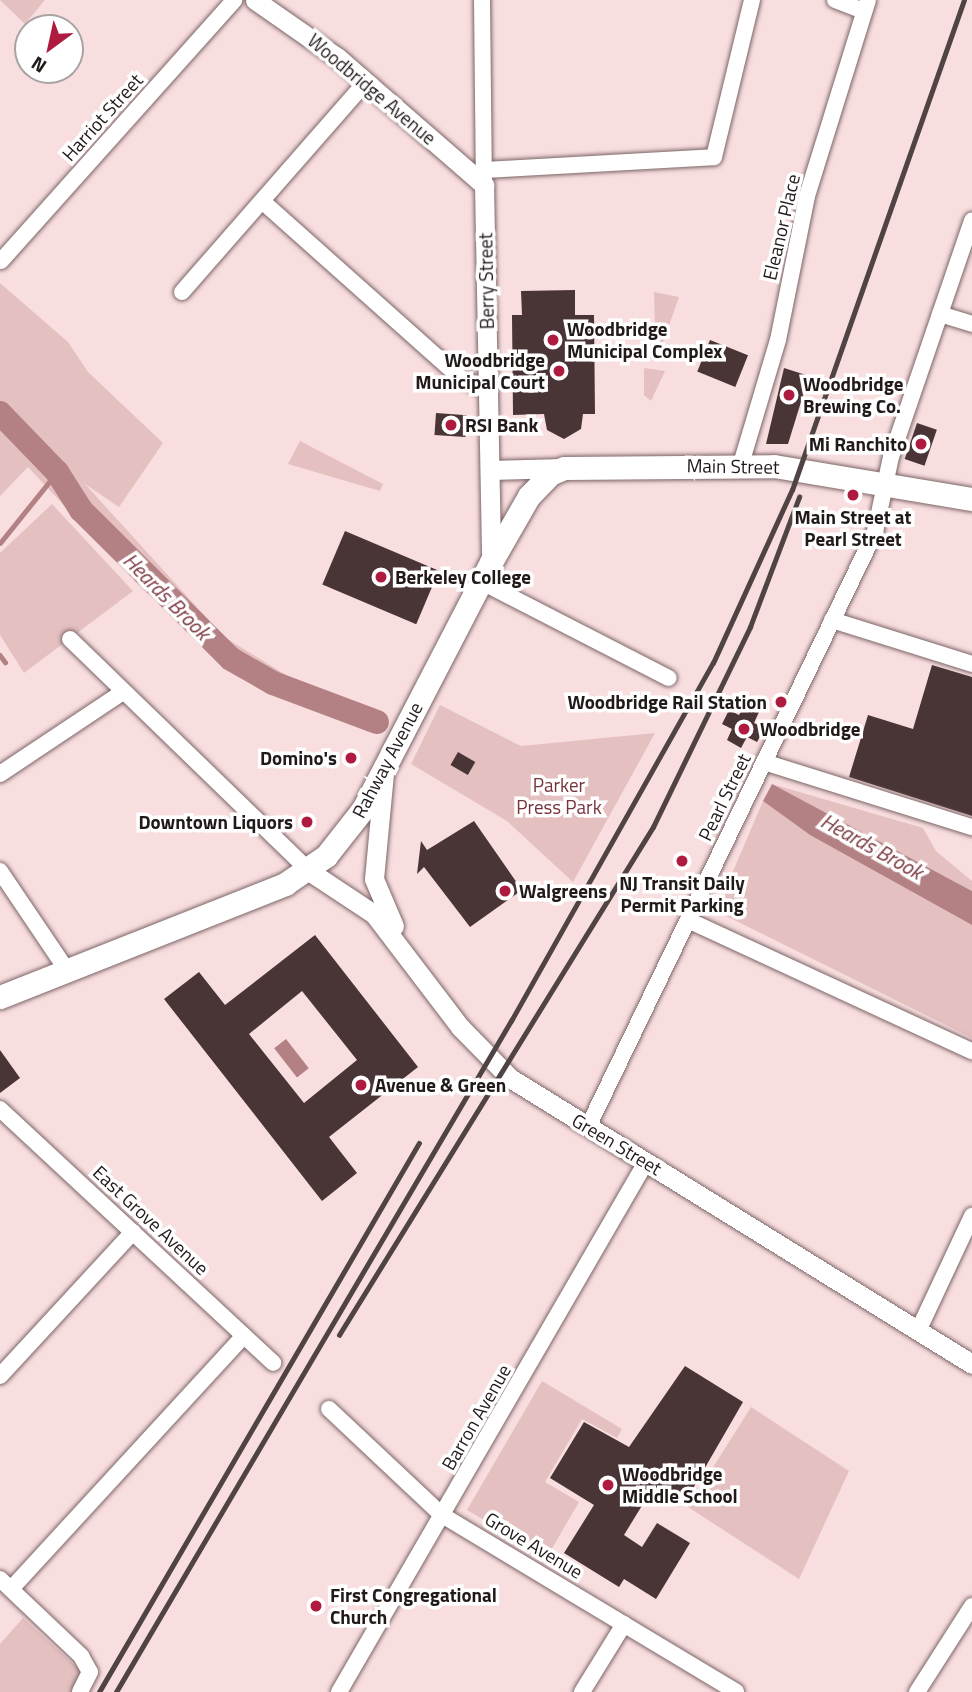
<!DOCTYPE html>
<style>
body{margin:0}
#map{position:relative;width:972px;height:1692px;overflow:hidden;background:#f9dee0;font-family:"Titillium Web",sans-serif}
div>[style]{position:absolute}
.green>*{inset:0;background:#e4c0c1}
.water>*{inset:0;background:#b38083;transform-origin:0 0}
.stream>*{height:4.5px;margin:-2.25px;padding:0 2.25px;transform-origin:2.25px;border-radius:2.25px;background:#b38083}
.river>*{height:24px;margin:-12px;padding:0 12px;transform-origin:12px;border-radius:12px;background:#b38083}
.building>*{inset:0;background:#493436;transform-origin:0 0}
.roads{filter:drop-shadow(0 0 2px #7c6566) drop-shadow(0 0 2px #7c6566)}
.minor>*{height:16px;margin:-8px;padding:0 8px;transform-origin:8px;border-radius:8px;background:#fff}
.tertiary>*{height:19px;margin:-9.5px;padding:0 9.5px;transform-origin:9.5px;border-radius:9.5px;background:#fff}
.secondary>*{height:23px;margin:-11.5px;padding:0 11.5px;transform-origin:11.5px;border-radius:11.5px;background:#fff}
.rail>*{height:4.5px;margin:-2.25px;padding:0 2.25px;transform-origin:2.25px;border-radius:2.25px;background:#504343}
.dots>*{width:19px;height:19px;translate:-50% -50%;box-sizing:border-box;border:4px solid #fff;border-radius:50%}
span{translate:-50% -50%;white-space:nowrap;text-align:center;line-height:1.15;-webkit-text-stroke:7px #fff;paint-order:stroke}
.street-label{font-size:19px;color:#221919}
.poi-label{font-size:19px;color:#221919;font-weight:700}
.left{translate:0 -50%;text-align:left}
.right{translate:-100% -50%;text-align:right}
.park-label{font-size:19px;color:#77333c}
.water-label{font-size:21px;color:#7b373f;font-style:italic}
.north{position:absolute;left:14px;top:14px;width:70px;height:70px;box-sizing:border-box;background:#fff;border:2px solid #a7a3a3;border-radius:50%;rotate:213deg;font-size:19px;font-weight:700;line-height:28px;text-align:center;color:#221919}
.north::after{content:'';display:block;margin:auto;width:24px;height:32px;background:#af1b3f;clip-path:polygon(50% 0,100% 100%,50% 72%,0 100%)}
</style>
<div id="map">
<div class="green">
<div style="clip-path:polygon(0 0,45px 0,25px 24px)"></div>
<div style="clip-path:polygon(0 283px,68px 342px,88px 372px,163px 443px,119px 507px,85px 484px,224px 637px,291px 678px,382px 713px,371px 732px,248px 681px,142px 589px,28px 467px,0 496px)"></div>
<div style="clip-path:polygon(654px 292px,679px 297px,656px 362px)"></div>
<div style="clip-path:polygon(644px 368px,665px 371px,651px 401px,644px 395px)"></div>
<div style="clip-path:polygon(300px 441px,383px 484px,380px 491px,288px 464px)"></div>
<div style="clip-path:polygon(52px 504px,133px 591px,24px 673px,0 635px,0 553px)"></div>
<div style="clip-path:polygon(440px 705px,521px 746px,655px 733px,573px 882px,507px 821px,411px 764px)"></div>
<div style="clip-path:polygon(772px 784px,923px 828px,936px 851px,972px 881px,972px 891px)"></div>
<div style="clip-path:polygon(763px 801px,810px 835px,972px 925px,972px 1038px,716px 911px)"></div>
<div style="clip-path:polygon(542px 1381px,622px 1429px,617px 1438px,582px 1419px,545px 1482px,579px 1502px,547px 1557px,467px 1510px)"></div>
<div style="clip-path:polygon(751px 1407px,849px 1471px,799px 1579px,688px 1507px)"></div>
<div style="clip-path:polygon(23px 1618px,81px 1671px,72px 1692px,0 1692px,0 1644px)"></div>
</div>
<div class="water">
<div style="clip-path:polygon(772px 784px,972px 891px,972px 925px,810px 835px,763px 801px)"></div>
<div style="left:286px;top:1039px;width:37px;height:15px;rotate:52deg"></div>
</div>
<div class="stream">
<div style="left:0;top:543px;width:91px;rotate:-51.2deg"></div>
<div style="left:0;top:655px;width:9px;rotate:54deg"></div>
</div>
<div class="river">
<div style="left:0;top:413px;width:82px;rotate:46deg"></div>
<div style="left:57px;top:472px;width:45px;rotate:57.7deg"></div>
<div style="left:81px;top:510px;width:211px;rotate:44.8deg"></div>
<div style="left:231px;top:659px;width:48px;rotate:29.7deg"></div>
<div style="left:273px;top:683px;width:111px;rotate:20.6deg"></div>
</div>
<div class="building">
<div style="clip-path:polygon(575px 290px,575px 315px,594px 315px,595px 414px,583px 414px,581px 429px,564px 439px,547px 430px,544px 414px,513px 415px,512px 315px,522px 315px,521px 291px)"></div>
<div style="left:710px;top:340px;width:41px;height:34px;rotate:22deg"></div>
<div style="clip-path:polygon(784px 368px,809px 376px,788px 444px,766px 444px)"></div>
<div style="left:436px;top:413px;width:31px;height:22px;rotate:4deg"></div>
<div style="left:917px;top:423px;width:21px;height:38px;rotate:19deg"></div>
<div style="left:345px;top:531px;width:102px;height:58px;rotate:23deg"></div>
<div style="clip-path:polygon(932px 665px,972px 677px,972px 816px,849px 777px,868px 715px,913px 729px)"></div>
<div style="clip-path:polygon(745px 704px,759px 712px,754px 723px,765px 728px,757px 742px,747px 737px,741px 748px,727px 740px,732px 729px,722px 724px,729px 710px,739px 715px)"></div>
<div style="left:458px;top:752px;width:20px;height:15px;rotate:30deg"></div>
<div style="clip-path:polygon(474px 821px,522px 890px,470px 927px,424px 867px,417px 874px,421px 841px,427px 850px)"></div>
<div style="clip-path:polygon(evenodd,315px 935px,418px 1067px,329px 1137px,357px 1173px,322px 1201px,164px 999px,199px 972px,225px 1005px,315px 935px,302px 991px,357px 1060px,304px 1103px,249px 1034px,302px 991px)"></div>
<div style="clip-path:polygon(0 1050px,20px 1078px,0 1093px)"></div>
<div style="clip-path:polygon(685px 1366px,743px 1402px,684px 1504px,654px 1486px,624px 1535px,642px 1547px,657px 1523px,690px 1543px,656px 1599px,624px 1579px,619px 1587px,564px 1553px,594px 1505px,550px 1478px,584px 1422px,629px 1447px)"></div>
</div>
<div class="roads">
<div class="minor">
<div style="left:482px;top:0;width:180px;rotate:89.4deg"></div>
<div style="left:835px;top:0;width:31px;rotate:21deg"></div>
<div style="left:484px;top:170px;width:230px;rotate:-3.2deg"></div>
<div style="left:714px;top:157px;width:162px;rotate:-76.4deg"></div>
<div style="left:262px;top:201px;width:266px;rotate:41.7deg"></div>
<div style="left:461px;top:378px;width:30px;rotate:26deg"></div>
<div style="left:1px;top:261px;width:350px;rotate:-48.2deg"></div>
<div style="left:182px;top:292px;width:279px;rotate:-48.8deg"></div>
<div style="left:940px;top:314px;width:34px;rotate:17deg"></div>
<div style="left:741px;top:464px;width:129px;rotate:-73.4deg"></div>
<div style="left:778px;top:340px;width:147px;rotate:-78.6deg"></div>
<div style="left:807px;top:196px;width:205px;rotate:-72.7deg"></div>
<div style="left:480px;top:581px;width:212px;rotate:27.2deg"></div>
<div style="left:832px;top:620px;width:147px;rotate:17.4deg"></div>
<div style="left:70px;top:639px;width:333px;rotate:44.1deg"></div>
<div style="left:764px;top:762px;width:218px;rotate:17.4deg"></div>
<div style="left:0;top:774px;width:148px;rotate:-33.7deg"></div>
<div style="left:0;top:871px;width:118px;rotate:56deg"></div>
<div style="left:688px;top:920px;width:313px;rotate:24.8deg"></div>
<div style="left:0;top:1109px;width:373px;rotate:42.9deg"></div>
<div style="left:588px;top:1127px;width:661px;rotate:-64.25deg"></div>
<div style="left:875px;top:532px;width:77px;rotate:-78deg"></div>
<div style="left:891px;top:457px;width:250px;rotate:-71.1deg"></div>
<div style="left:919px;top:1329px;width:125px;rotate:-64.9deg"></div>
<div style="left:0;top:1376px;width:196px;rotate:-47.3deg"></div>
<div style="left:329px;top:1409px;width:155px;rotate:43.2deg"></div>
<div style="left:442px;top:1515px;width:343px;rotate:31deg"></div>
<div style="left:0;top:1579px;width:112px;rotate:43.5deg"></div>
<div style="left:81px;top:1656px;width:18px;rotate:61deg"></div>
<div style="left:90px;top:1672px;width:22px;rotate:117deg"></div>
<div style="left:11px;top:1589px;width:344px;rotate:-47.4deg"></div>
<div style="left:339px;top:1692px;width:612px;rotate:-59.92deg"></div>
<div style="left:582px;top:1692px;width:80px;rotate:-58.3deg"></div>
<div style="left:917px;top:1692px;width:102px;rotate:-57.4deg"></div>
</div>
<div class="tertiary">
<div style="left:255px;top:0;width:101px;rotate:34.9deg"></div>
<div style="left:338px;top:58px;width:194px;rotate:41deg"></div>
<div style="left:484px;top:185px;width:377px;rotate:88.9deg"></div>
<div style="left:490px;top:470px;width:73px;rotate:-1.6deg"></div>
<div style="left:384px;top:773px;width:106px;rotate:95.4deg"></div>
<div style="left:374px;top:879px;width:51px;rotate:66.9deg"></div>
<div style="left:309px;top:871px;width:78px;rotate:33.5deg"></div>
<div style="left:374px;top:914px;width:142px;rotate:52.7deg"></div>
<div style="left:460px;top:1027px;width:71px;rotate:45.6deg"></div>
<div style="left:510px;top:1078px;width:543px;rotate:31.76deg"></div>
</div>
<div class="secondary">
<div style="left:0;top:997px;width:307px;rotate:-21.6deg"></div>
<div style="left:285px;top:884px;width:50px;rotate:-34.3deg"></div>
<div style="left:326px;top:856px;width:60px;rotate:-51.8deg"></div>
<div style="left:363px;top:809px;width:278px;rotate:-62.6deg"></div>
<div style="left:491px;top:562px;width:76px;rotate:-60.1deg"></div>
<div style="left:529px;top:496px;width:30px;rotate:-46deg"></div>
<div style="left:550px;top:474px;width:15px;rotate:-23deg"></div>
<div style="left:564px;top:468px;width:210px;rotate:-0.5deg"></div>
<div style="left:774px;top:466px;width:201px;rotate:9.5deg"></div>
</div>
</div>
<div class="rail">
<div style="left:339px;top:1335px;width:597px;rotate:-58.28deg"></div>
<div style="left:653px;top:827px;width:222px;rotate:-64.1deg"></div>
<div style="left:750px;top:627px;width:139px;rotate:-69.3deg"></div>
<div style="left:99px;top:1692px;width:635px;rotate:-59.76deg"></div>
<div style="left:116px;top:1692px;width:779px;rotate:-59.52deg"></div>
<div style="left:511px;top:1021px;width:411px;rotate:-60.6deg"></div>
<div style="left:713px;top:663px;width:190px;rotate:-65.5deg"></div>
<div style="left:792px;top:490px;width:519px;rotate:-70.66deg"></div>
</div>
<div class="dots">
<div style="left:553px;top:340px;background:#af1b3f"></div>
<div style="left:559px;top:371px;background:#af1b3f"></div>
<div style="left:789px;top:395px;background:#af1b3f"></div>
<div style="left:451px;top:425px;background:#af1b3f"></div>
<div style="left:921px;top:444px;background:#af1b3f"></div>
<div style="left:853px;top:495px;background:#af1b3f"></div>
<div style="left:381px;top:577px;background:#af1b3f"></div>
<div style="left:781px;top:702px;background:#af1b3f"></div>
<div style="left:744px;top:729px;background:#af1b3f"></div>
<div style="left:351px;top:758px;background:#af1b3f"></div>
<div style="left:307px;top:822px;background:#af1b3f"></div>
<div style="left:682px;top:861px;background:#af1b3f"></div>
<div style="left:505px;top:891px;background:#af1b3f"></div>
<div style="left:361px;top:1085px;background:#af1b3f"></div>
<div style="left:608px;top:1485px;background:#af1b3f"></div>
<div style="left:316px;top:1606px;background:#af1b3f"></div>
</div>
<div class="street-label">
<span style="left:372px;top:89px;rotate:40deg">Woodbridge Avenue</span>
<span style="left:102px;top:117px;rotate:-48deg">Harriot Street</span>
<span style="left:781px;top:227px;rotate:-77deg">Eleanor Place</span>
<span style="left:486px;top:281px;rotate:-91deg">Berry Street</span>
<span style="left:733px;top:466px;rotate:1deg">Main Street</span>
<span style="left:387px;top:760px;rotate:-62deg">Rahway Avenue</span>
<span style="left:724px;top:797px;rotate:-64deg">Pearl Street</span>
<span style="left:617px;top:1144px;rotate:31deg">Green Street</span>
<span style="left:151px;top:1220px;rotate:43deg">East Grove Avenue</span>
<span style="left:476px;top:1417px;rotate:-60deg">Barron Avenue</span>
<span style="left:534px;top:1545px;rotate:31deg">Grove Avenue</span>
</div>
<div class="poi-label">
<span class="left" style="left:567px;top:340px">Woodbridge<br>Municipal Complex</span>
<span class="right" style="left:545px;top:371px">Woodbridge<br>Municipal Court</span>
<span class="left" style="left:803px;top:395px">Woodbridge<br>Brewing Co.</span>
<span class="left" style="left:465px;top:425px">RSI Bank</span>
<span class="right" style="left:907px;top:444px">Mi Ranchito</span>
<span style="left:853px;top:528px">Main Street at<br>Pearl Street</span>
<span class="left" style="left:395px;top:577px">Berkeley College</span>
<span class="right" style="left:767px;top:702px">Woodbridge Rail Station</span>
<span class="left" style="left:760px;top:729px">Woodbridge</span>
<span class="right" style="left:337px;top:758px">Domino's</span>
<span class="right" style="left:293px;top:822px">Downtown Liquors</span>
<span style="left:682px;top:894px">NJ Transit Daily<br>Permit Parking</span>
<span class="left" style="left:519px;top:891px">Walgreens</span>
<span class="left" style="left:375px;top:1085px">Avenue &amp; Green</span>
<span class="left" style="left:622px;top:1485px">Woodbridge<br>Middle School</span>
<span class="left" style="left:330px;top:1606px">First Congregational<br>Church</span>
</div>
<div class="park-label">
<span style="left:559px;top:796px">Parker<br>Press Park</span>
</div>
<div class="water-label">
<span style="left:167px;top:596px;rotate:45deg">Heards Brook</span>
<span style="left:872px;top:846px;rotate:29deg">Heards Brook</span>
</div>
<div class="north">N</div>
</div>
